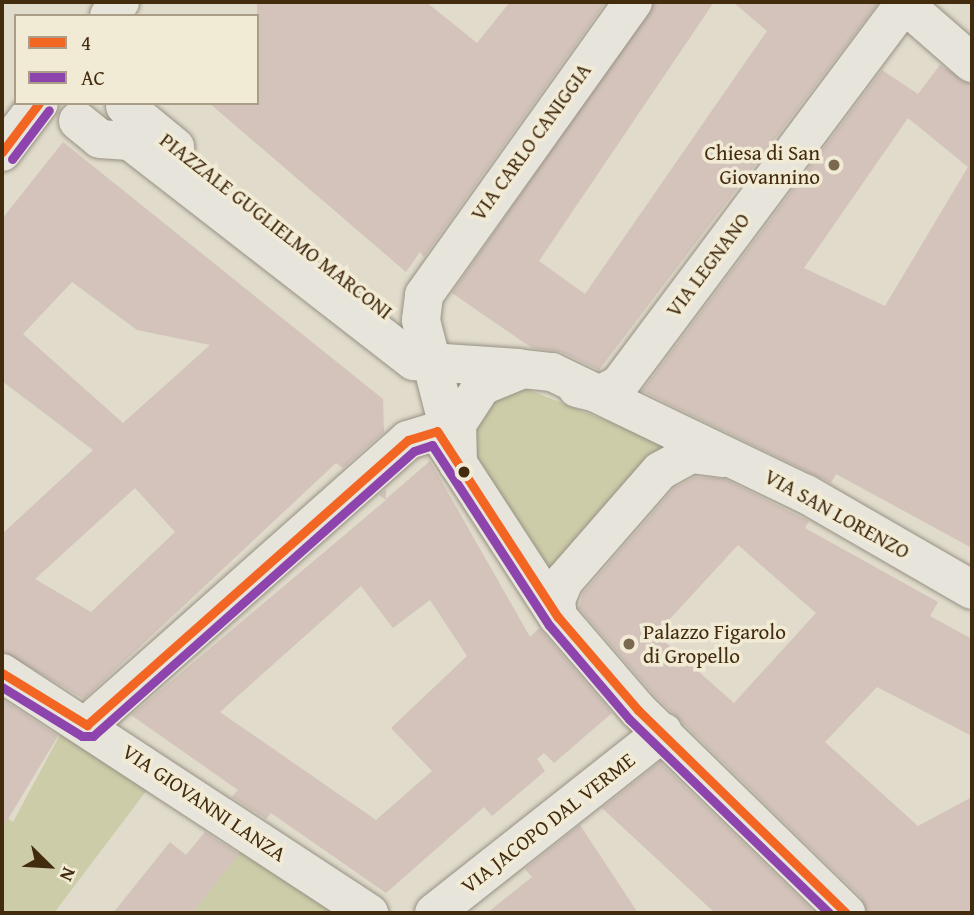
<!DOCTYPE html>
<style>
body{margin:0}
#map{position:relative;width:974px;height:915px;overflow:hidden;background:#e0dbca;font-family:"Gentium Book Plus",serif}
div>[style]{position:absolute}
.green>*{inset:0;background:#cdcca8}
.building>*{inset:0;background:#d3c3ba}
.roads{filter:drop-shadow(0 0 2px #979184) drop-shadow(0 0 2px #979184)}
.minor>*{height:38px;margin:-19px;padding:0 19px;transform-origin:19px;border-radius:19px;background:#e7e4dc}
.bus-1>*{height:9px;margin:-4.5px;padding:0 4.5px;transform-origin:4.5px;border-radius:4.5px;background:#f26522}
.bus-2>*{height:9px;margin:-4.5px;padding:0 4.5px;transform-origin:4.5px;border-radius:4.5px;background:#8e44ad}
.dots>*{width:19px;height:19px;translate:-50% -50%;box-sizing:border-box;border:4px solid #f1ebd6;border-radius:50%}
span{translate:-50% -50%;white-space:nowrap;text-align:center;line-height:1.15;-webkit-text-stroke:7px #f1ebd6;paint-order:stroke}
.street-label{font-size:21px;color:#432b0e}
.poi-label{font-size:21px;color:#432b0e}
.right{translate:-100% -50%;text-align:right}
.left{translate:0 -50%;text-align:left}
.frame{position:absolute;inset:0;border:4px solid #432b0e;pointer-events:none}
.legend{position:absolute;left:14px;top:14px;width:245px;height:91px;box-sizing:border-box;background:#f1ebd6;border:2px solid #ab9e86;margin:0;padding:9px 12px;list-style:none;font-size:21px;color:#432b0e}
.legend li{display:flex;align-items:center;gap:14px;height:35px}
.legend b{width:35px;border:2px solid #ab9e86}
.north{position:absolute;left:14px;top:831px;width:70px;height:70px;-webkit-text-stroke:5px #f1ebd6;paint-order:stroke;rotate:114deg;font-size:19px;font-weight:700;line-height:28px;text-align:center;color:#432b0e}
.north::after{content:'';display:block;margin:auto;width:24px;height:32px;background:#432b0e;clip-path:polygon(50% 0,100% 100%,50% 72%,0 100%)}
</style>
<div id="map">
<div class="green">
<div style="clip-path:polygon(524px 388px,670px 446px,553px 580px,475px 455px,476px 424px,495px 398px)"></div>
<div style="clip-path:polygon(62px 731px,150px 786px,54px 913px,2px 913px,2px 815px,13px 822px)"></div>
<div style="clip-path:polygon(243px 848px,341px 913px,192px 913px)"></div>
</div>
<div class="building">
<div style="clip-path:polygon(257px 2px,426px 2px,477px 43px,510px 2px,606px 2px,424px 257px,420px 252px,406px 272px,209px 103px,257px 103px)"></div>
<div style="clip-path:polygon(654px 2px,714px 2px,539px 261px,585px 294px,767px 31px,733px 2px,879px 2px,599px 370px,561px 352px,532px 348px,452px 293px)"></div>
<div style="clip-path:polygon(evenodd,940px 65px,972px 84px,972px 548px,836px 474px,831px 483px,642px 391px,882px 70px,918px 94px,940px 65px,908px 118px,968px 167px,885px 306px,804px 268px,908px 118px)"></div>
<div style="clip-path:polygon(evenodd,63px 142px,383px 399px,384px 432px,343px 468px,336px 463px,84px 699px,2px 651px,2px 534px,93px 450px,2px 381px,2px 219px,63px 142px,72px 282px,137px 330px,210px 345px,123px 423px,23px 334px,72px 282px,63px 142px,135px 488px,175px 532px,91px 612px,35px 579px,135px 488px)"></div>
<div style="clip-path:polygon(evenodd,430px 461px,530px 637px,539px 628px,612px 713px,554px 763px,544px 753px,537px 759px,545px 771px,492px 816px,484px 807px,386px 893px,271px 813px,266px 819px,232px 797px,238px 790px,131px 715px,386px 500px,379px 495px,386px 489px,386px 499px,430px 461px,361px 586px,393px 628px,430px 600px,467px 656px,391px 728px,432px 771px,376px 820px,220px 712px,361px 586px)"></div>
<div style="clip-path:polygon(evenodd,695px 477px,725px 479px,809px 521px,805px 528px,938px 602px,930px 616px,972px 639px,972px 736px,877px 687px,825px 742px,918px 826px,972px 797px,972px 913px,867px 913px,861px 897px,654px 695px,579px 608px,583px 593px,674px 488px,695px 477px,738px 545px,816px 613px,734px 703px,656px 634px,738px 545px)"></div>
<div style="clip-path:polygon(2px 699px,58px 736px,2px 829px)"></div>
<div style="clip-path:polygon(660px 762px,815px 913px,715px 913px,602px 808px)"></div>
<div style="clip-path:polygon(580px 825px,638px 913px,487px 913px,532px 877px,525px 869px)"></div>
<div style="clip-path:polygon(205px 832px,239px 854px,192px 913px,113px 913px,170px 842px,186px 855px)"></div>
</div>
<div class="roads">
<div class="minor">
<div style="left:902px;top:2px;width:93px;rotate:41.1deg"></div>
<div style="left:109px;top:16px;width:18px;rotate:-52deg"></div>
<div style="left:125px;top:106px;width:65px;rotate:39.4deg"></div>
<div style="left:78px;top:121px;width:28px;rotate:39deg"></div>
<div style="left:100px;top:139px;width:30px;rotate:4deg"></div>
<div style="left:130px;top:141px;width:359px;rotate:37.8deg"></div>
<div style="left:414px;top:361px;width:105px;rotate:3.8deg"></div>
<div style="left:2px;top:152px;width:61px;rotate:-52.9deg"></div>
<div style="left:577px;top:388px;width:25px;rotate:14deg"></div>
<div style="left:601px;top:394px;width:20px;rotate:-27deg"></div>
<div style="left:619px;top:385px;width:479px;rotate:-53.2deg"></div>
<div style="left:453px;top:446px;width:130px;rotate:-104.3deg"></div>
<div style="left:421px;top:320px;width:25px;rotate:-83deg"></div>
<div style="left:424px;top:295px;width:360px;rotate:-54.5deg"></div>
<div style="left:458px;top:464px;width:40px;rotate:-91.4deg"></div>
<div style="left:457px;top:424px;width:45px;rotate:-56.7deg"></div>
<div style="left:482px;top:386px;width:44px;rotate:-22.5deg"></div>
<div style="left:523px;top:369px;width:29px;rotate:6deg"></div>
<div style="left:552px;top:372px;width:282px;rotate:25.7deg"></div>
<div style="left:806px;top:494px;width:192px;rotate:30deg"></div>
<div style="left:558px;top:617px;width:17px;rotate:-97deg"></div>
<div style="left:556px;top:600px;width:21px;rotate:-67deg"></div>
<div style="left:564px;top:581px;width:146px;rotate:-48.9deg"></div>
<div style="left:660px;top:471px;width:35px;rotate:-29deg"></div>
<div style="left:691px;top:454px;width:33px;rotate:7deg"></div>
<div style="left:2px;top:673px;width:439px;rotate:33.2deg"></div>
<div style="left:87px;top:725px;width:429px;rotate:-41.6deg"></div>
<div style="left:408px;top:440px;width:30px;rotate:-17deg"></div>
<div style="left:437px;top:431px;width:222px;rotate:57deg"></div>
<div style="left:558px;top:617px;width:123px;rotate:49.3deg"></div>
<div style="left:638px;top:710px;width:291px;rotate:44.3deg"></div>
<div style="left:434px;top:913px;width:292px;rotate:-38.3deg"></div>
</div>
</div>
<div class="bus-1">
<div style="left:2px;top:152px;width:61px;rotate:-52.9deg"></div>
<div style="left:2px;top:673px;width:100px;rotate:31.5deg"></div>
<div style="left:87px;top:725px;width:429px;rotate:-41.6deg"></div>
<div style="left:408px;top:440px;width:30px;rotate:-17deg"></div>
<div style="left:437px;top:431px;width:222px;rotate:57deg"></div>
<div style="left:558px;top:617px;width:123px;rotate:49.3deg"></div>
<div style="left:638px;top:710px;width:291px;rotate:44.3deg"></div>
</div>
<div class="bus-2">
<div style="left:12px;top:159px;width:61px;rotate:-52.9deg"></div>
<div style="left:2px;top:687px;width:94px;rotate:31.5deg"></div>
<div style="left:82px;top:736px;width:11px"></div>
<div style="left:93px;top:736px;width:429px;rotate:-41.6deg"></div>
<div style="left:414px;top:451px;width:19px;rotate:-18deg"></div>
<div style="left:432px;top:445px;width:215px;rotate:57deg"></div>
<div style="left:549px;top:625px;width:123px;rotate:49.6deg"></div>
<div style="left:629px;top:719px;width:279px;rotate:44.1deg"></div>
</div>
<div class="dots">
<div style="left:834px;top:165px;background:#7a6950"></div>
<div style="left:464px;top:472px;background:#432b0e"></div>
<div style="left:629px;top:644px;background:#7a6950"></div>
</div>
<div class="street-label">
<span style="left:531px;top:142px;rotate:-54deg">VIA CARLO CANIGGIA</span>
<span style="left:276px;top:226px;rotate:38deg">PIAZZALE GUGLIELMO MARCONI</span>
<span style="left:708px;top:265px;rotate:-53deg">VIA LEGNANO</span>
<span style="left:837px;top:514px;rotate:29deg">VIA SAN LORENZO</span>
<span style="left:204px;top:803px;rotate:34deg">VIA GIOVANNI LANZA</span>
<span style="left:548px;top:823px;rotate:-38deg">VIA JACOPO DAL VERME</span>
</div>
<div class="poi-label">
<span class="right" style="left:820px;top:165px">Chiesa di San<br>Giovannino</span>
<span class="left" style="left:643px;top:644px">Palazzo Figarolo<br>di Gropello</span>
</div>
<div class="frame"></div>
<ul class="legend">
<li><b style="height:9px;background:#f26522"></b>4</li>
<li><b style="height:9px;background:#8e44ad"></b>AC</li>
</ul>
<div class="north">N</div>
</div>
